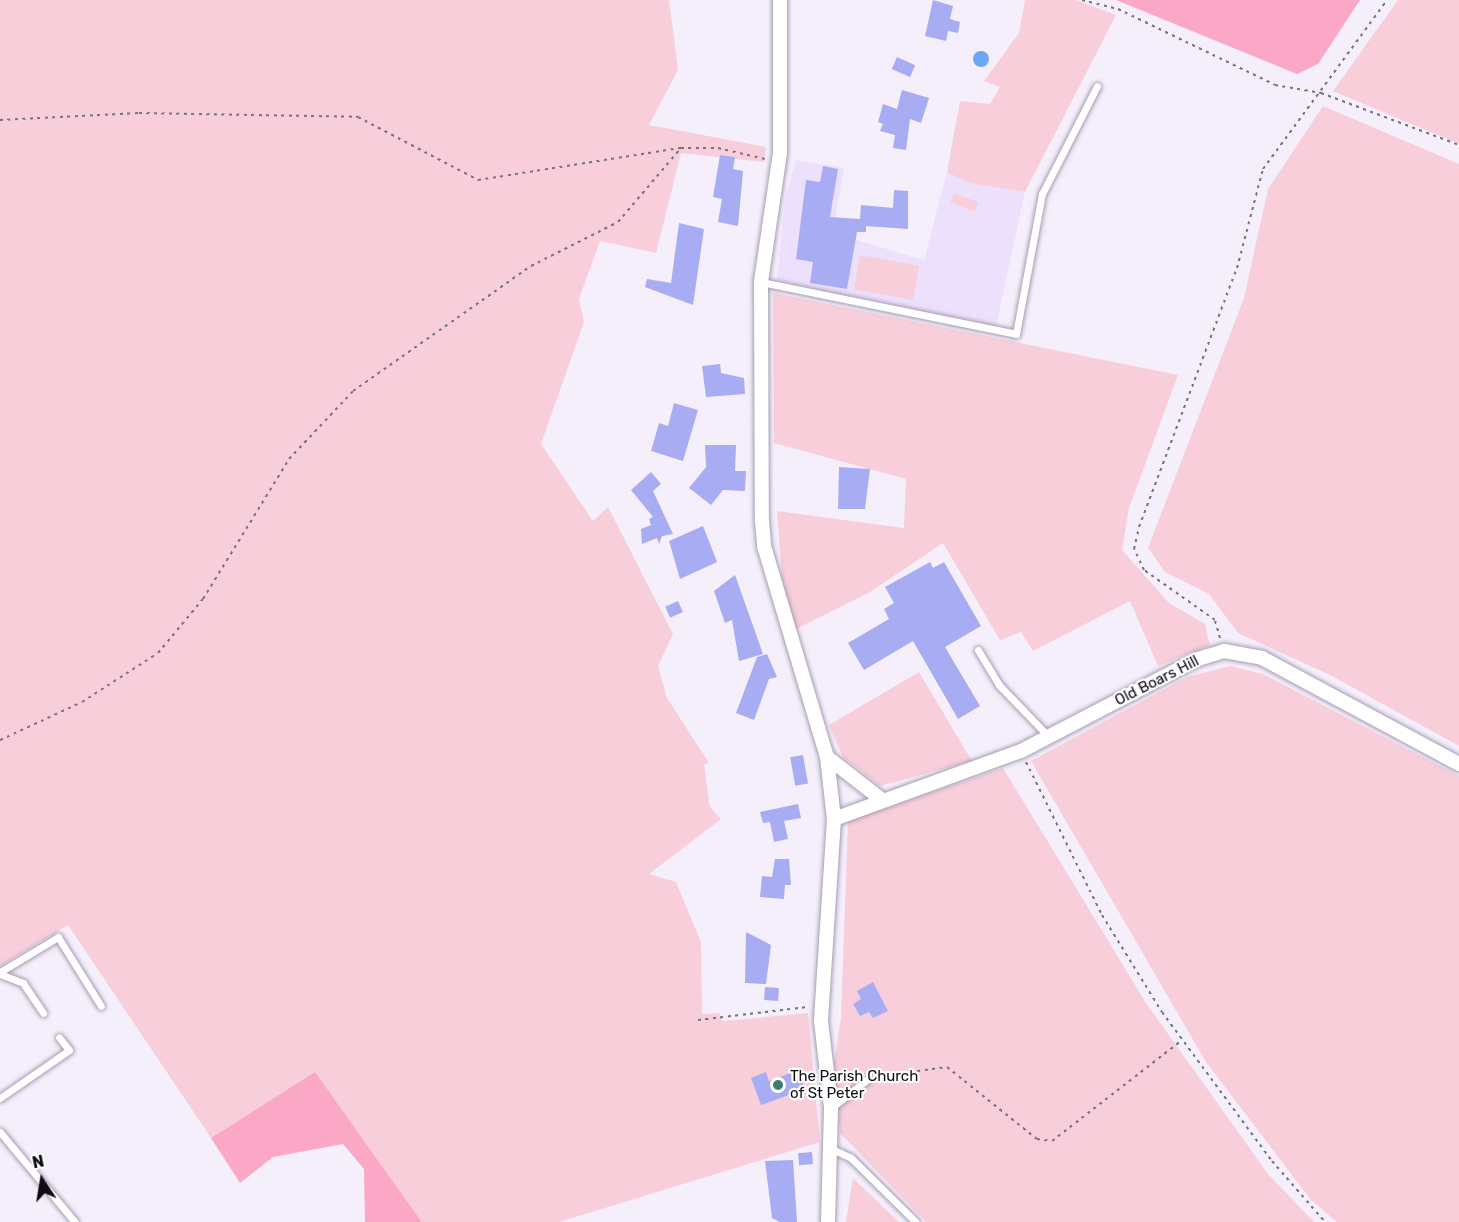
<!DOCTYPE html>
<style>
body{margin:0}
#map{position:relative;width:1459px;height:1222px;overflow:hidden;background:#f5effc;font-family:Rubik,sans-serif}
div>[style]{position:absolute}
.built>*{inset:0;background:#ede0fd}
.green>*{inset:0;background:#f8cedb;transform-origin:0 0}
.forest>*{inset:0;background:#faa8c5}
.water>*{inset:0;background:#6ca7f3}
.round{border-radius:50%}
.building>*{inset:0;background:#a7acf3;transform-origin:0 0}
.path>*{height:2px;margin-top:-1px;transform-origin:0;background:repeating-linear-gradient(90deg,#77737d 0 3px,transparent 0 7.5px)}
.roads{filter:drop-shadow(0 0 2px #a69db1) drop-shadow(0 0 2px #a69db1)}
.service>*{height:7px;margin:-3.5px;padding:0 3.5px;transform-origin:3.5px;border-radius:3.5px;background:#fff}
.minor>*{height:14px;margin:-7px;padding:0 7px;transform-origin:7px;border-radius:7px;background:#fff}
.dots>*{width:16px;height:16px;translate:-50% -50%;box-sizing:border-box;border:3px solid #fff;border-radius:50%}
span{translate:-50% -50%;white-space:nowrap;text-align:center;line-height:1.15;-webkit-text-stroke:4.5px #fff;paint-order:stroke}
.street-label{font-size:15px;color:#0e0b12}
.poi-label{font-size:15px;color:#0e0b12}
.left{translate:0 -50%;text-align:left}
.north{position:absolute;left:12px;top:1150px;width:60px;height:60px;-webkit-text-stroke:4px #fff;paint-order:stroke;rotate:348deg;font-size:16px;font-weight:700;line-height:24px;text-align:center;color:#0e0b12}
.north::after{content:'';display:block;margin:auto;width:21px;height:27px;background:#0e0b12;clip-path:polygon(50% 0,100% 100%,50% 72%,0 100%)}
</style>
<div id="map">
<div class="built">
<div style="clip-path:polygon(796px 160px,844px 168px,833px 233px,924px 260px,947px 172px,969px 183px,1025px 192px,996px 326px,777px 281px,785px 199px)"></div>
</div>
<div class="green">
<div style="clip-path:polygon(0 0,669px 0,678px 70px,649px 125px,766px 147px,764px 162px,681px 153px,656px 253px,600px 241px,579px 299px,584px 322px,541px 444px,593px 521px,608px 507px,673px 634px,658px 666px,667px 698px,709px 763px,704px 764px,710px 807px,721px 819px,649px 874px,676px 882px,701px 942px,702px 1014px,719px 1013px,723px 1021px,808px 1013px,820px 1142px,559px 1222px,422px 1222px,315px 1073px,211px 1138px,68px 925px,0 966px)"></div>
<div style="clip-path:polygon(1025px 0,1076px 0,1116px 15px,1025px 192px,969px 183px,947px 172px,960px 101px,990px 104px,1000px 87px,984px 81px,1019px 33px)"></div>
<div style="clip-path:polygon(1398px 0,1459px 0,1459px 144px,1333px 91px)"></div>
<div style="clip-path:polygon(1323px 106px,1459px 164px,1459px 746px,1332px 676px,1238px 633px,1209px 594px,1165px 572px,1148px 548px,1244px 298px,1268px 189px)"></div>
<div style="left:954px;top:193px;width:26px;height:10px;rotate:21deg"></div>
<div style="left:860px;top:255px;width:60px;height:35px;rotate:10deg"></div>
<div style="clip-path:polygon(773px 293px,1178px 375px,1129px 508px,1122px 550px,1169px 603px,1205px 624px,1210px 645px,1158px 666px,1130px 601px,1033px 651px,1021px 632px,1000px 640px,943px 543px,870px 592px,796px 629px,782px 579px,777px 511px,904px 528px,906px 479px,774px 443px)"></div>
<div style="clip-path:polygon(1230px 666px,1263px 674px,1459px 776px,1459px 1222px,1337px 1222px,1311px 1200px,1206px 1062px,1031px 761px,1187px 677px)"></div>
<div style="clip-path:polygon(919px 672px,972px 761px,880px 786px,843px 757px,829px 725px)"></div>
<div style="clip-path:polygon(1003px 768px,1146px 1003px,1268px 1174px,1314px 1222px,926px 1222px,840px 1133px,834px 1063px,841px 1017px,848px 821px)"></div>
<div style="clip-path:polygon(853px 1178px,899px 1222px,846px 1222px)"></div>
</div>
<div class="forest">
<div style="clip-path:polygon(1116px 0,1360px 0,1318px 64px,1297px 74px)"></div>
<div style="clip-path:polygon(315px 1072px,379px 1162px,422px 1222px,365px 1222px,364px 1169px,343px 1144px,273px 1157px,240px 1183px,211px 1138px)"></div>
</div>
<div class="water">
<div class="round" style="left:973px;top:51px;width:16px;height:16px"></div>
</div>
<div class="building">
<div style="clip-path:polygon(933px 0,953px 6px,950px 19px,960px 22px,958px 33px,948px 31px,946px 41px,925px 36px)"></div>
<div style="left:897px;top:57px;width:20px;height:13px;rotate:24deg"></div>
<div style="clip-path:polygon(902px 90px,929px 98px,921px 123px,910px 119px,906px 150px,893px 148px,895px 135px,880px 131px,883px 124px,878px 122px,883px 104px,897px 109px)"></div>
<div style="clip-path:polygon(720px 155px,735px 157px,733px 169px,743px 171px,738px 226px,718px 222px,722px 199px,713px 197px)"></div>
<div style="clip-path:polygon(823px 166px,838px 169px,830px 217px,860px 219px,861px 205px,893px 208px,894px 190px,908px 191px,908px 229px,866px 226px,866px 232px,857px 232px,847px 289px,810px 283px,813px 262px,796px 259px,806px 180px,820px 182px)"></div>
<div style="clip-path:polygon(679px 223px,704px 229px,693px 305px,645px 287px,647px 279px,671px 283px)"></div>
<div style="clip-path:polygon(720px 364px,721px 373px,744px 378px,745px 394px,706px 397px,702px 366px)"></div>
<div style="clip-path:polygon(674px 403px,698px 410px,683px 461px,651px 451px,659px 423px,668px 426px)"></div>
<div style="clip-path:polygon(705px 445px,736px 445px,735px 471px,746px 471px,745px 491px,723px 490px,711px 505px,689px 488px,706px 467px)"></div>
<div style="clip-path:polygon(839px 467px,870px 469px,865px 509px,838px 509px)"></div>
<div style="clip-path:polygon(651px 472px,661px 484px,653px 491px,673px 534px,662px 536px,659px 544px,657px 538px,642px 544px,641px 529px,651px 525px,649px 519px,653px 517px,631px 490px)"></div>
<div style="clip-path:polygon(703px 526px,717px 562px,680px 579px,669px 541px)"></div>
<div style="clip-path:polygon(930px 562px,933px 568px,944px 562px,981px 626px,945px 647px,980px 706px,958px 719px,913px 641px,864px 670px,848px 643px,889px 619px,884px 609px,894px 603px,885px 587px)"></div>
<div style="clip-path:polygon(735px 575px,763px 654px,739px 661px,732px 620px,725px 623px,714px 591px)"></div>
<div style="left:678px;top:601px;width:12px;height:14px;rotate:66deg"></div>
<div style="clip-path:polygon(767px 654px,777px 677px,769px 679px,754px 720px,736px 713px,757px 657px)"></div>
<div style="left:803px;top:755px;width:29px;height:13px;rotate:80deg"></div>
<div style="clip-path:polygon(798px 804px,801px 818px,784px 821px,788px 839px,774px 842px,770px 822px,763px 823px,760px 812px)"></div>
<div style="clip-path:polygon(775px 859px,789px 859px,791px 885px,785px 885px,784px 899px,760px 897px,762px 876px,772px 877px)"></div>
<div style="clip-path:polygon(746px 932px,771px 945px,766px 984px,745px 983px)"></div>
<div style="clip-path:polygon(873px 982px,888px 1011px,873px 1018px,869px 1012px,860px 1016px,853px 1004px,861px 999px,857px 991px)"></div>
<div style="left:765px;top:987px;width:14px;height:13px;rotate:4deg"></div>
<div style="clip-path:polygon(798px 1070px,805px 1089px,761px 1105px,751px 1078px,766px 1072px,769px 1081px)"></div>
<div style="left:812px;top:1152px;width:12px;height:14px;rotate:85deg"></div>
<div style="clip-path:polygon(793px 1160px,797px 1222px,780px 1222px,772px 1218px,765px 1161px)"></div>
</div>
<div class="path">
<div style="left:1082px;top:0;width:37px;rotate:14deg"></div>
<div style="left:1118px;top:9px;width:174px;rotate:25.8deg"></div>
<div style="left:1275px;top:85px;width:47px;rotate:9.9deg"></div>
<div style="left:1321px;top:93px;width:147px;rotate:20.6deg"></div>
<div style="left:0;top:120px;width:139px;rotate:-2.9deg"></div>
<div style="left:139px;top:113px;width:219px;rotate:1deg"></div>
<div style="left:358px;top:117px;width:136px;rotate:27.7deg"></div>
<div style="left:478px;top:180px;width:206px;rotate:-9deg"></div>
<div style="left:1220px;top:638px;width:19px;rotate:-106deg"></div>
<div style="left:1215px;top:620px;width:87px;rotate:-144.8deg"></div>
<div style="left:1144px;top:570px;width:23px;rotate:-115deg"></div>
<div style="left:1134px;top:549px;width:23px;rotate:-77deg"></div>
<div style="left:1139px;top:527px;width:277px;rotate:-69.3deg"></div>
<div style="left:1237px;top:268px;width:102px;rotate:-75.3deg"></div>
<div style="left:1263px;top:169px;width:210px;rotate:-53.7deg"></div>
<div style="left:0;top:740px;width:90px;rotate:-24.9deg"></div>
<div style="left:82px;top:702px;width:90px;rotate:-32.8deg"></div>
<div style="left:158px;top:653px;width:70px;rotate:-50.2deg"></div>
<div style="left:203px;top:599px;width:164px;rotate:-58.4deg"></div>
<div style="left:289px;top:459px;width:93px;rotate:-46.7deg"></div>
<div style="left:353px;top:391px;width:218px;rotate:-35.1deg"></div>
<div style="left:531px;top:266px;width:97px;rotate:-26.8deg"></div>
<div style="left:618px;top:222px;width:97px;rotate:-49.6deg"></div>
<div style="left:681px;top:148px;width:37px"></div>
<div style="left:718px;top:148px;width:48px;rotate:13.2deg"></div>
<div style="left:1026px;top:762px;width:171px;rotate:63.6deg"></div>
<div style="left:1102px;top:915px;width:114px;rotate:58.3deg"></div>
<div style="left:1162px;top:1012px;width:185px;rotate:53.6deg"></div>
<div style="left:1272px;top:1161px;width:81px;rotate:49deg"></div>
<div style="left:698px;top:1020px;width:110px;rotate:-6.8deg"></div>
<div style="left:880px;top:1076px;width:68px;rotate:-7.7deg"></div>
<div style="left:947px;top:1067px;width:115px;rotate:38.7deg"></div>
<div style="left:1037px;top:1139px;width:15px;rotate:8deg"></div>
<div style="left:1052px;top:1141px;width:165px;rotate:-37.8deg"></div>
</div>
<div class="roads">
<div class="service">
<div style="left:761px;top:282px;width:260px;rotate:11.5deg"></div>
<div style="left:1016px;top:334px;width:142px;rotate:-79.5deg"></div>
<div style="left:1042px;top:194px;width:121px;rotate:-63deg"></div>
<div style="left:978px;top:650px;width:41px;rotate:59deg"></div>
<div style="left:999px;top:685px;width:72px;rotate:46.1deg"></div>
<div style="left:0;top:972px;width:68px;rotate:-31.1deg"></div>
<div style="left:58px;top:937px;width:81px;rotate:58.1deg"></div>
<div style="left:0;top:974px;width:25px;rotate:21deg"></div>
<div style="left:23px;top:983px;width:36px;rotate:56deg"></div>
<div style="left:0;top:1098px;width:84px;rotate:-34.8deg"></div>
<div style="left:69px;top:1050px;width:16px;rotate:-128deg"></div>
<div style="left:831px;top:1108px;width:48px;rotate:-38.3deg"></div>
<div style="left:0;top:1132px;width:117px;rotate:50.2deg"></div>
<div style="left:832px;top:1149px;width:21px;rotate:25deg"></div>
<div style="left:851px;top:1158px;width:91px;rotate:44.6deg"></div>
</div>
<div class="minor">
<div style="left:780px;top:0;width:153px;rotate:90deg"></div>
<div style="left:780px;top:153px;width:130px;rotate:98.4deg"></div>
<div style="left:761px;top:282px;width:239px;rotate:89.8deg"></div>
<div style="left:762px;top:521px;width:25px;rotate:85deg"></div>
<div style="left:764px;top:546px;width:220px;rotate:73.4deg"></div>
<div style="left:827px;top:757px;width:62px;rotate:83.6deg"></div>
<div style="left:834px;top:819px;width:202px;rotate:93.7deg"></div>
<div style="left:821px;top:1021px;width:88px;rotate:83.4deg"></div>
<div style="left:831px;top:1108px;width:114px;rotate:91.5deg"></div>
<div style="left:827px;top:757px;width:70px;rotate:38deg"></div>
<div style="left:834px;top:819px;width:199px;rotate:-20deg"></div>
<div style="left:1021px;top:751px;width:199px;rotate:-27.5deg"></div>
<div style="left:1198px;top:659px;width:27px;rotate:-17deg"></div>
<div style="left:1224px;top:651px;width:39px;rotate:10deg"></div>
<div style="left:1262px;top:658px;width:224px;rotate:28.3deg"></div>
</div>
</div>
<div class="dots">
<div style="left:778px;top:1085px;background:#3b7e71"></div>
</div>
<div class="street-label">
<span style="left:1157px;top:681px;rotate:-27deg">Old Boars Hill</span>
</div>
<div class="poi-label">
<span class="left" style="left:790px;top:1085px">The Parish Church<br>of St Peter</span>
</div>
<div class="north">N</div>
</div>
